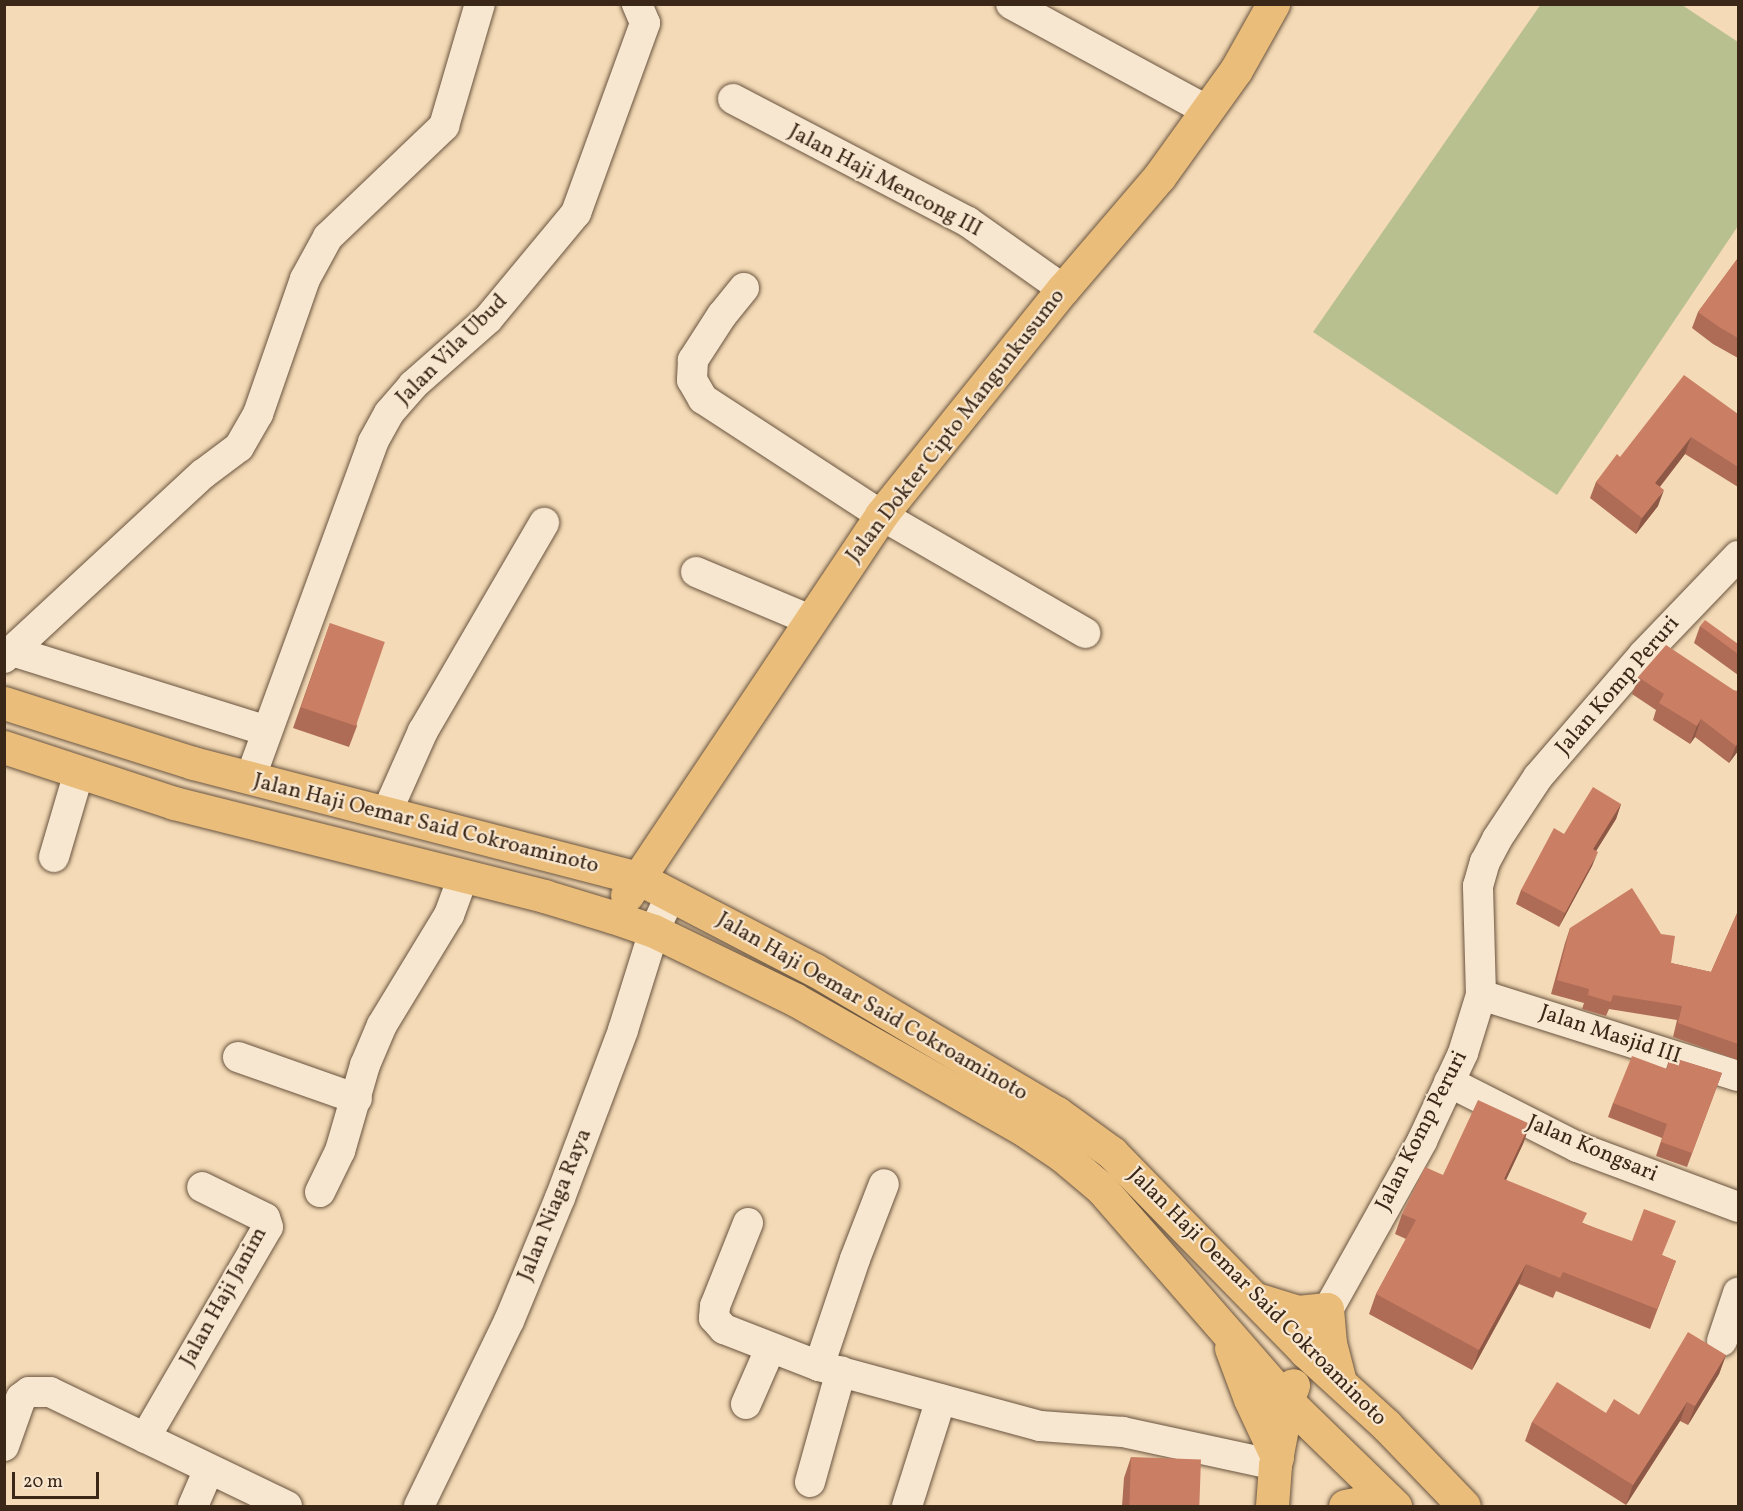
<!DOCTYPE html>
<style>
body{margin:0}
#map{position:relative;width:1743px;height:1511px;overflow:hidden;background:#f4dab6;font-family:Vollkorn,serif}
div>[style]{position:absolute}
.green>*{inset:0;background:#b9c090}
.roads{filter:drop-shadow(0 0 2px #69543f) drop-shadow(0 0 2px #69543f)}
.minor>*{height:30px;margin:-15px;padding:0 15px;transform-origin:15px;border-radius:15px;background:#f8e7d0}
.major>*{height:33px;margin:-16.5px;padding:0 16.5px;transform-origin:16.5px;border-radius:16.5px;background:#eabd7b}
.wall>*{inset:0;background:#ae6c56}
.shaded-wall>*{inset:0;background:#8d5846}
.building>*{inset:0;background:#ca7e64;transform-origin:0 0}
span{translate:-50% -50%;white-space:nowrap;text-align:center;line-height:1.15;-webkit-text-stroke:4.5px #f8e7d0;paint-order:stroke}
.street-label{font-size:22px;color:#3b2717}
.frame{position:absolute;inset:0;border:6px solid #3b2717;pointer-events:none}
.scale{position:absolute;left:12px;top:1472px;width:87px;height:27px;box-sizing:border-box;border:3px solid #3b2717;border-top:0;padding-left:8px;font-size:18px;line-height:21px;white-space:nowrap;color:#3b2717;-webkit-text-stroke:4px #f8e7d0;paint-order:stroke}
</style>
<div id="map">
<div class="green">
<div style="clip-path:polygon(1541px 4px,1682px 5px,1738px 42px,1738px 226px,1557px 495px,1313px 332px)"></div>
</div>
<div class="roads">
<div class="minor">
<div style="left:1011px;top:4px;width:224px;rotate:28.5deg"></div>
<div style="left:733px;top:99px;width:265px;rotate:27.6deg"></div>
<div style="left:968px;top:222px;width:116px;rotate:35.2deg"></div>
<div style="left:744px;top:288px;width:35px;rotate:129deg"></div>
<div style="left:722px;top:315px;width:54px;rotate:122.8deg"></div>
<div style="left:693px;top:360px;width:20px;rotate:93deg"></div>
<div style="left:692px;top:380px;width:22px;rotate:60deg"></div>
<div style="left:703px;top:399px;width:212px;rotate:33.1deg"></div>
<div style="left:881px;top:515px;width:236px;rotate:30deg"></div>
<div style="left:696px;top:572px;width:124px;rotate:22.8deg"></div>
<div style="left:12px;top:651px;width:267px;rotate:17.4deg"></div>
<div style="left:4px;top:658px;width:271px;rotate:-42.8deg"></div>
<div style="left:203px;top:474px;width:45px;rotate:-36.9deg"></div>
<div style="left:239px;top:447px;width:38px;rotate:-60deg"></div>
<div style="left:258px;top:414px;width:143px;rotate:-70.8deg"></div>
<div style="left:305px;top:279px;width:48px;rotate:-61.3deg"></div>
<div style="left:328px;top:237px;width:161px;rotate:-43.7deg"></div>
<div style="left:444px;top:126px;width:127px;rotate:-73.6deg"></div>
<div style="left:250px;top:779px;width:359px;rotate:-69.9deg"></div>
<div style="left:373px;top:442px;width:33px;rotate:-61deg"></div>
<div style="left:389px;top:413px;width:37px;rotate:-49deg"></div>
<div style="left:413px;top:385px;width:100px;rotate:-41.3deg"></div>
<div style="left:488px;top:319px;width:138px;rotate:-50.3deg"></div>
<div style="left:576px;top:213px;width:202px;rotate:-70deg"></div>
<div style="left:645px;top:23px;width:21px;rotate:-113deg"></div>
<div style="left:386px;top:814px;width:91px;rotate:-66deg"></div>
<div style="left:423px;top:731px;width:241px;rotate:-59.8deg"></div>
<div style="left:54px;top:857px;width:89px;rotate:-73.6deg"></div>
<div style="left:1481px;top:995px;width:269px;rotate:17.5deg"></div>
<div style="left:238px;top:1057px;width:126px;rotate:19.4deg"></div>
<div style="left:1449px;top:1082px;width:144px;rotate:26.9deg"></div>
<div style="left:1577px;top:1147px;width:172px;rotate:20.4deg"></div>
<div style="left:320px;top:1192px;width:46px;rotate:-64deg"></div>
<div style="left:340px;top:1151px;width:90px;rotate:-73.8deg"></div>
<div style="left:365px;top:1065px;width:43px;rotate:-67deg"></div>
<div style="left:382px;top:1025px;width:129px;rotate:-58.7deg"></div>
<div style="left:449px;top:915px;width:40px;rotate:-69.8deg"></div>
<div style="left:748px;top:1223px;width:89px;rotate:111.7deg"></div>
<div style="left:715px;top:1306px;width:12px;rotate:95deg"></div>
<div style="left:714px;top:1318px;width:15px;rotate:48deg"></div>
<div style="left:724px;top:1329px;width:102px;rotate:21.3deg"></div>
<div style="left:819px;top:1366px;width:229px;rotate:15.2deg"></div>
<div style="left:1040px;top:1426px;width:83px;rotate:4.1deg"></div>
<div style="left:1123px;top:1432px;width:156px;rotate:12.2deg"></div>
<div style="left:1316px;top:1331px;width:218px;rotate:-60.8deg"></div>
<div style="left:1422px;top:1141px;width:97px;rotate:-65deg"></div>
<div style="left:1463px;top:1053px;width:61px;rotate:-72.8deg"></div>
<div style="left:1481px;top:995px;width:109px;rotate:-91.6deg"></div>
<div style="left:1478px;top:886px;width:25px;rotate:-74deg"></div>
<div style="left:1485px;top:862px;width:26px;rotate:-62deg"></div>
<div style="left:1497px;top:839px;width:74px;rotate:-56.5deg"></div>
<div style="left:1538px;top:777px;width:162px;rotate:-49.2deg"></div>
<div style="left:1644px;top:654px;width:136px;rotate:-46.2deg"></div>
<div style="left:1722px;top:1341px;width:51px;rotate:-71.6deg"></div>
<div style="left:819px;top:1366px;width:113px;rotate:-71.4deg"></div>
<div style="left:855px;top:1259px;width:80px;rotate:-68.9deg"></div>
<div style="left:746px;top:1404px;width:60px;rotate:-66.4deg"></div>
<div style="left:145px;top:1438px;width:244px;rotate:-59.8deg"></div>
<div style="left:268px;top:1227px;width:9px;rotate:-108deg"></div>
<div style="left:265px;top:1218px;width:70px;rotate:-153.8deg"></div>
<div style="left:4px;top:1446px;width:51px;rotate:-70.5deg"></div>
<div style="left:21px;top:1398px;width:10px;rotate:-37deg"></div>
<div style="left:29px;top:1392px;width:21px"></div>
<div style="left:50px;top:1392px;width:263px;rotate:25.7deg"></div>
<div style="left:810px;top:1482px;width:115px;rotate:-74.4deg"></div>
<div style="left:193px;top:1506px;width:40px;rotate:-66.6deg"></div>
<div style="left:419px;top:1506px;width:206px;rotate:-64.1deg"></div>
<div style="left:509px;top:1321px;width:133px;rotate:-67.5deg"></div>
<div style="left:560px;top:1198px;width:179px;rotate:-69.4deg"></div>
<div style="left:623px;top:1030px;width:104px;rotate:-72.6deg"></div>
<div style="left:654px;top:931px;width:40px;rotate:-65deg"></div>
<div style="left:907px;top:1506px;width:112px;rotate:-72.4deg"></div>
</div>
<div class="major">
<div style="left:4px;top:703px;width:198px;rotate:17.6deg"></div>
<div style="left:193px;top:763px;width:460px;rotate:14.5deg"></div>
<div style="left:638px;top:878px;width:199px;rotate:27.5deg"></div>
<div style="left:815px;top:970px;width:281px;rotate:30.6deg"></div>
<div style="left:1057px;top:1113px;width:68px;rotate:36deg"></div>
<div style="left:1112px;top:1153px;width:277px;rotate:45.7deg"></div>
<div style="left:1305px;top:1351px;width:110px;rotate:42.4deg"></div>
<div style="left:1386px;top:1425px;width:112px;rotate:46.1deg"></div>
<div style="left:4px;top:747px;width:179px;rotate:18.2deg"></div>
<div style="left:174px;top:803px;width:382px;rotate:14.1deg"></div>
<div style="left:544px;top:896px;width:72px;rotate:16.9deg"></div>
<div style="left:613px;top:917px;width:43px;rotate:18.9deg"></div>
<div style="left:654px;top:931px;width:156px;rotate:25.9deg"></div>
<div style="left:794px;top:999px;width:263px;rotate:29.6deg"></div>
<div style="left:1023px;top:1129px;width:48px;rotate:34deg"></div>
<div style="left:1063px;top:1156px;width:50px;rotate:40.1deg"></div>
<div style="left:1101px;top:1188px;width:283px;rotate:48.9deg"></div>
<div style="left:1287px;top:1401px;width:151px;rotate:44.2deg"></div>
<div style="left:627px;top:895px;width:457px;rotate:-56.2deg"></div>
<div style="left:881px;top:515px;width:290px;rotate:-51.2deg"></div>
<div style="left:1063px;top:289px;width:148px;rotate:-49.4deg"></div>
<div style="left:1159px;top:177px;width:132px;rotate:-54.3deg"></div>
<div style="left:1236px;top:70px;width:76px;rotate:-60.7deg"></div>
<div style="left:1256px;top:1299px;width:44px;rotate:17.2deg"></div>
<div style="left:1298px;top:1312px;width:29px;rotate:-6deg"></div>
<div style="left:1327px;top:1309px;width:34px;rotate:85deg"></div>
<div style="left:1330px;top:1343px;width:40px;rotate:75.6deg"></div>
<div style="left:1231px;top:1348px;width:54px;rotate:69.6deg"></div>
<div style="left:1250px;top:1399px;width:64px;rotate:65deg"></div>
<div style="left:1272px;top:1506px;width:41px;rotate:-85.8deg"></div>
<div style="left:1275px;top:1465px;width:65px;rotate:-79.4deg"></div>
<div style="left:1287px;top:1401px;width:17px;rotate:-69deg"></div>
<div style="left:1345px;top:1506px;width:42px;rotate:-11deg"></div>
</div>
</div>
<div class="wall">
<div style="clip-path:polygon(1738px 258px,1738px 358px,1713px 344px,1692px 328px,1698px 312px)"></div>
<div style="clip-path:polygon(1738px 414px,1738px 487px,1685px 454px,1660px 487px,1658px 506px,1636px 534px,1590px 498px,1596px 482px,1620px 457px)"></div>
<div style="clip-path:polygon(330px 623px,357px 726px,349px 747px,293px 728px)"></div>
<div style="clip-path:polygon(1700px 626px,1738px 644px,1738px 675px,1694px 643px)"></div>
<div style="clip-path:polygon(1638px 677px,1738px 691px,1738px 751px,1729px 763px,1695px 737px,1690px 744px,1653px 720px,1656px 710px,1632px 694px)"></div>
<div style="clip-path:polygon(1621px 804px,1616px 819px,1596px 851px,1592px 866px,1559px 927px,1516px 904px,1521px 890px,1564px 834px)"></div>
<div style="clip-path:polygon(1738px 911px,1738px 1060px,1673px 1037px,1677px 1020px,1609px 1009px,1606px 1016px,1582px 1009px,1584px 1003px,1551px 994px,1565px 943px,1570px 928px,1671px 963px,1711px 972px)"></div>
<div style="clip-path:polygon(1670px 1057px,1722px 1073px,1687px 1167px,1656px 1156px,1662px 1138px,1608px 1117px,1613px 1103px,1666px 1069px)"></div>
<div style="clip-path:polygon(1530px 1124px,1523px 1144px,1506px 1180px,1583px 1223px,1676px 1261px,1650px 1329px,1556px 1291px,1553px 1298px,1519px 1284px,1472px 1370px,1369px 1314px,1376px 1294px,1406px 1239px,1395px 1234px,1402px 1214px)"></div>
<div style="clip-path:polygon(1726px 1355px,1719px 1374px,1688px 1425px,1680px 1421px,1626px 1505px,1525px 1441px,1532px 1422px,1606px 1413px,1639px 1415px)"></div>
<div style="clip-path:polygon(1131px 1457px,1199px 1506px,1122px 1506px,1124px 1478px)"></div>
</div>
<div class="shaded-wall">
<div style="clip-path:polygon(1691px 437px,1685px 454px,1649px 500px,1655px 483px)"></div>
<div style="clip-path:polygon(1664px 490px,1658px 506px,1636px 534px,1642px 518px)"></div>
<div style="clip-path:polygon(1701px 719px,1695px 737px,1690px 744px,1697px 726px)"></div>
<div style="clip-path:polygon(1738px 742px,1738px 751px,1729px 763px,1736px 746px)"></div>
<div style="clip-path:polygon(1621px 804px,1616px 819px,1588px 864px,1593px 849px)"></div>
<div style="clip-path:polygon(1598px 852px,1592px 866px,1559px 927px,1565px 913px)"></div>
<div style="clip-path:polygon(1530px 1124px,1523px 1144px,1497px 1199px,1504px 1179px)"></div>
<div style="clip-path:polygon(1526px 1264px,1519px 1284px,1472px 1370px,1479px 1350px)"></div>
<div style="clip-path:polygon(1726px 1355px,1719px 1374px,1688px 1425px,1695px 1406px)"></div>
<div style="clip-path:polygon(1687px 1402px,1680px 1421px,1626px 1505px,1633px 1485px)"></div>
</div>
<div class="building">
<div style="clip-path:polygon(1738px 258px,1738px 338px,1719px 327px,1698px 312px)"></div>
<div style="clip-path:polygon(1684px 375px,1738px 414px,1738px 467px,1691px 437px,1655px 483px,1664px 490px,1642px 518px,1596px 482px,1617px 454px,1620px 457px)"></div>
<div style="clip-path:polygon(1705px 620px,1738px 644px,1738px 654px,1700px 626px)"></div>
<div style="left:330px;top:623px;width:58px;height:89px;rotate:19deg"></div>
<div style="clip-path:polygon(1666px 645px,1735px 691px,1738px 691px,1738px 742px,1736px 746px,1701px 719px,1697px 726px,1659px 703px,1664px 694px,1638px 677px)"></div>
<div style="clip-path:polygon(1593px 787px,1621px 804px,1593px 849px,1598px 852px,1565px 913px,1521px 890px,1554px 828px,1564px 834px)"></div>
<div style="clip-path:polygon(1632px 888px,1661px 934px,1675px 936px,1671px 963px,1711px 972px,1738px 911px,1738px 1044px,1678px 1023px,1682px 1006px,1613px 995px,1611px 1002px,1588px 995px,1589px 989px,1557px 980px,1570px 928px)"></div>
<div style="clip-path:polygon(1632px 1056px,1667px 1069px,1670px 1057px,1722px 1073px,1692px 1153px,1661px 1142px,1667px 1124px,1613px 1103px)"></div>
<div style="clip-path:polygon(1478px 1100px,1530px 1124px,1504px 1179px,1587px 1213px,1582px 1223px,1632px 1241px,1644px 1209px,1676px 1221px,1662px 1255px,1676px 1261px,1657px 1309px,1563px 1272px,1560px 1278px,1526px 1264px,1479px 1350px,1376px 1294px,1416px 1220px,1402px 1214px,1425px 1167px,1443px 1175px)"></div>
<div style="clip-path:polygon(1688px 1332px,1726px 1355px,1695px 1406px,1687px 1402px,1633px 1485px,1532px 1422px,1557px 1382px,1606px 1413px,1614px 1399px,1639px 1415px)"></div>
<div style="left:1131px;top:1457px;width:70px;height:49px;rotate:2deg"></div>
</div>
<div class="street-label">
<span style="left:885px;top:181px;rotate:28deg">Jalan Haji Mencong III</span>
<span style="left:452px;top:350px;rotate:-45deg">Jalan Vila Ubud</span>
<span style="left:956px;top:426px;rotate:-52deg">Jalan Dokter Cipto Mangunkusumo</span>
<span style="left:1618px;top:686px;rotate:-49deg">Jalan Komp Peruri</span>
<span style="left:426px;top:824px;rotate:14deg">Jalan Haji Oemar Said Cokroaminoto</span>
<span style="left:872px;top:1007px;rotate:30deg">Jalan Haji Oemar Said Cokroaminoto</span>
<span style="left:1610px;top:1035px;rotate:18deg">Jalan Masjid III</span>
<span style="left:1422px;top:1131px;rotate:-63deg">Jalan Komp Peruri</span>
<span style="left:1592px;top:1149px;rotate:23deg">Jalan Kongsari</span>
<span style="left:555px;top:1205px;rotate:-68deg">Jalan Niaga Raya</span>
<span style="left:224px;top:1297px;rotate:-61deg">Jalan Haji Janim</span>
<span style="left:1257px;top:1297px;rotate:45deg">Jalan Haji Oemar Said Cokroaminoto</span>
</div>
<div class="frame"></div>
<div class="scale">20 m</div>
</div>
